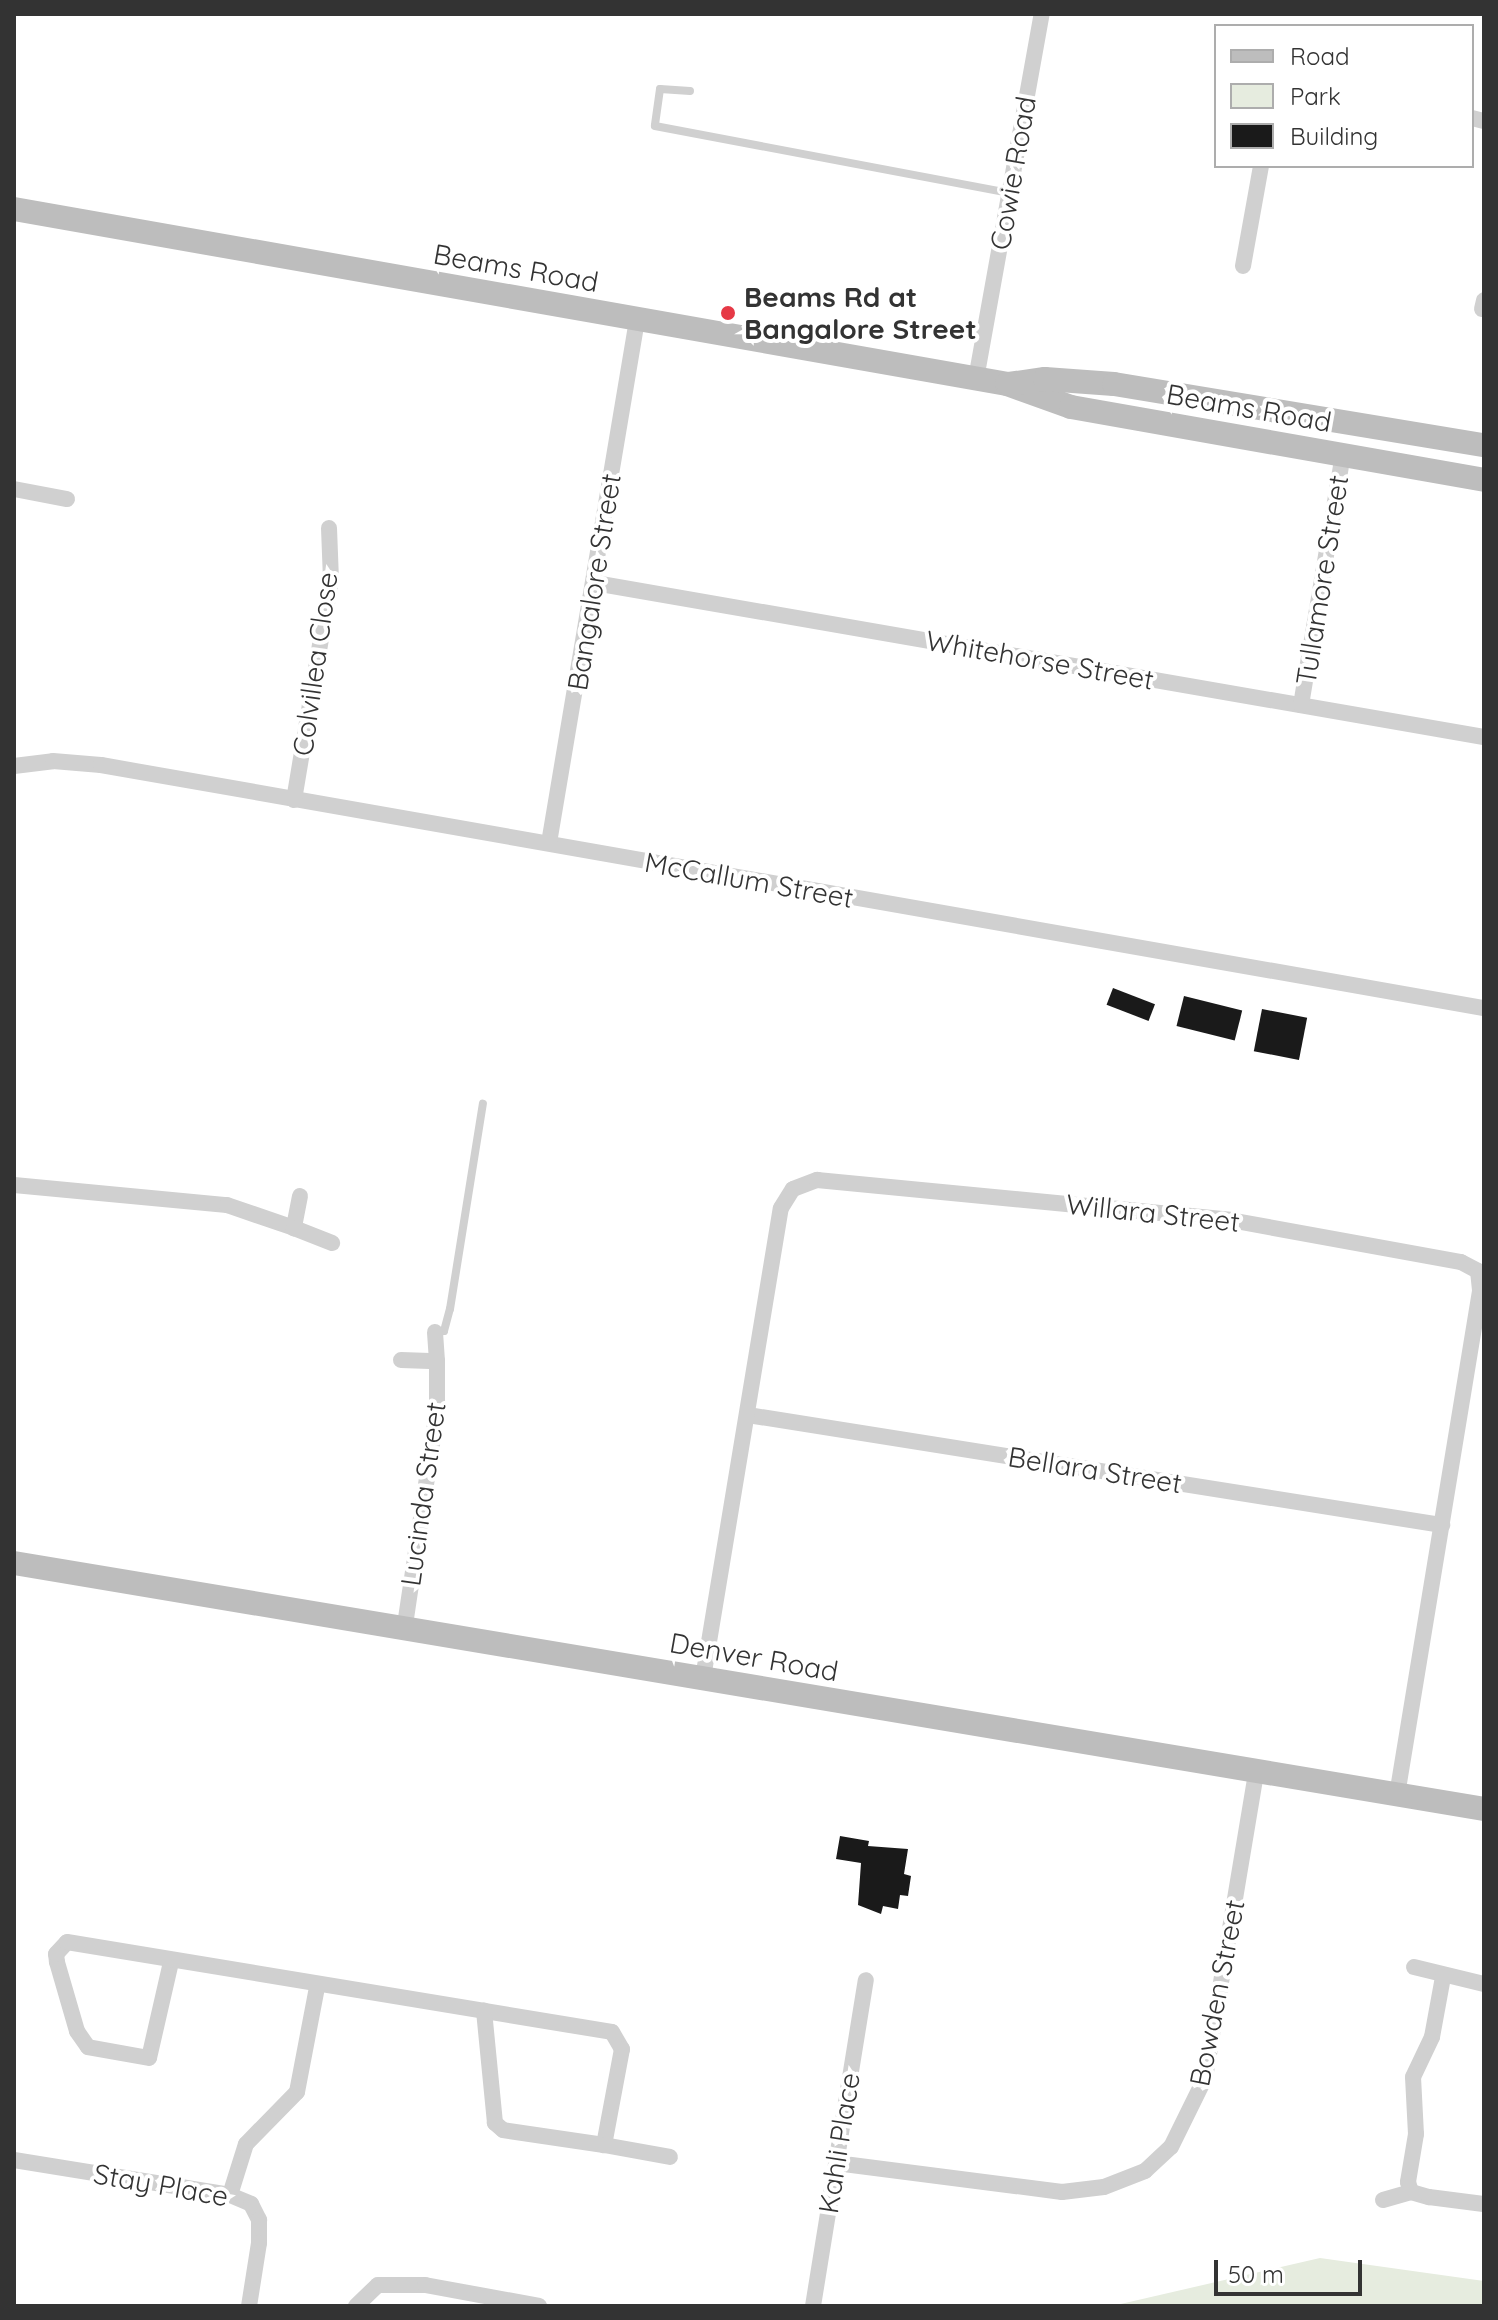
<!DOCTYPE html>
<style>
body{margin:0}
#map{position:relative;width:1498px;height:2320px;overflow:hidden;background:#fff;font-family:Quicksand,sans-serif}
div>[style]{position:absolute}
.green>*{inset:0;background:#e6ecdf}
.building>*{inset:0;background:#1a1a1a;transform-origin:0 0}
.lane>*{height:8px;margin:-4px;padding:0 4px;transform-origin:4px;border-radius:4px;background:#d0d0d0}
.street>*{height:16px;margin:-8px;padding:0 8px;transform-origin:8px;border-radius:8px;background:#d0d0d0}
.secondary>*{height:24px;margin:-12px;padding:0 12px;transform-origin:12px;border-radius:12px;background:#bdbdbd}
.dots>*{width:22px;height:22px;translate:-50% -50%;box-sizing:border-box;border:4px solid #fff;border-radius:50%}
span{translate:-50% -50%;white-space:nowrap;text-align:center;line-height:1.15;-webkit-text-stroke:8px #fff;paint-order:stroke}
.street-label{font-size:28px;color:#333}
.poi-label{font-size:28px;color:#333;font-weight:700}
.left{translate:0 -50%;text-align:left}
.frame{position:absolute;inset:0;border:16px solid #333;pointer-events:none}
.legend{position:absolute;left:1214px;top:24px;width:260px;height:144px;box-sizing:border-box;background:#fff;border:2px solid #adadad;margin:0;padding:10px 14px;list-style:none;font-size:24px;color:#333}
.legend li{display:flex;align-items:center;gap:16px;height:40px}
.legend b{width:40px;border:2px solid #adadad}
.scale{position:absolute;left:1214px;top:2260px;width:148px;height:36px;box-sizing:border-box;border:4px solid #333;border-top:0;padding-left:10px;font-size:24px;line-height:28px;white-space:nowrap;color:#333;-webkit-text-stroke:6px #fff;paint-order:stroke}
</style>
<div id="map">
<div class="green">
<div style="clip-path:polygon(1320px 2258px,1484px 2281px,1484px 2306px,1112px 2306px)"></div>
</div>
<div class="building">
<div style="left:1113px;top:988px;width:45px;height:18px;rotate:21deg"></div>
<div style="left:1184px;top:996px;width:60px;height:31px;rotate:14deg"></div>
<div style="left:1262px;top:1009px;width:46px;height:43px;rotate:11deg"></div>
<div style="clip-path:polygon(840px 1836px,869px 1841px,868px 1846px,908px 1849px,904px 1874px,911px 1876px,908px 1896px,900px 1895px,898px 1909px,883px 1906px,881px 1914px,858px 1905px,861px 1863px,836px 1859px)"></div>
</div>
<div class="lane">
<div style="left:690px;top:91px;width:30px;rotate:-176deg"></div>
<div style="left:660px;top:89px;width:37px;rotate:98deg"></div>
<div style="left:655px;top:126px;width:360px;rotate:10.7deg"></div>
<div style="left:435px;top:1332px;width:9px;rotate:-6deg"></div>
<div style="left:444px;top:1331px;width:23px;rotate:-75deg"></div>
<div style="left:450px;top:1309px;width:208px;rotate:-80.9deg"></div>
</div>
<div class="street">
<div style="left:1472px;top:118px;width:12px;rotate:14deg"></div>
<div style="left:1243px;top:266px;width:102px;rotate:-79.8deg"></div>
<div style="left:1482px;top:309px;width:9px;rotate:-77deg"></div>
<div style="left:976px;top:379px;width:371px;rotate:-79.8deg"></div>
<div style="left:14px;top:489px;width:54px;rotate:10.7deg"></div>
<div style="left:595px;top:583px;width:902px;rotate:9.83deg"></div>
<div style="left:1301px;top:705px;width:254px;rotate:-80.5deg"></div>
<div style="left:14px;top:766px;width:39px;rotate:-7deg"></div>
<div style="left:53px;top:761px;width:48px;rotate:4.8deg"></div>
<div style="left:101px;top:765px;width:1404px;rotate:9.97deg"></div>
<div style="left:294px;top:800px;width:223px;rotate:-80.5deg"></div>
<div style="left:331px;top:580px;width:52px;rotate:-92.2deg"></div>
<div style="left:549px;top:843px;width:530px;rotate:-80.45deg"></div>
<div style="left:14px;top:1185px;width:214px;rotate:5.4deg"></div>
<div style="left:227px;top:1205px;width:71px;rotate:18.9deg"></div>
<div style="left:300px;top:1196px;width:33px;rotate:101deg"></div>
<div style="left:294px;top:1228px;width:41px;rotate:21.5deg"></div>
<div style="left:401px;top:1360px;width:36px;rotate:2deg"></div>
<div style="left:437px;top:1361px;width:29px;rotate:-94deg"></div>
<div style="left:748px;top:1415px;width:703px;rotate:9.01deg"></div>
<div style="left:405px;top:1625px;width:215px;rotate:-81.5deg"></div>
<div style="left:437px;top:1412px;width:51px;rotate:-90deg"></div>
<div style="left:703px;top:1678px;width:476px;rotate:-80.6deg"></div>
<div style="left:781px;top:1208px;width:22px;rotate:-58deg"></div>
<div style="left:793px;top:1189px;width:26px;rotate:-21deg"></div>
<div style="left:817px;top:1180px;width:415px;rotate:5.5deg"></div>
<div style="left:1230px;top:1220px;width:235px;rotate:10.3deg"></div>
<div style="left:1461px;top:1262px;width:19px;rotate:28deg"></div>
<div style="left:1478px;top:1271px;width:20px;rotate:84deg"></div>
<div style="left:1480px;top:1291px;width:511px;rotate:99.35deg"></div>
<div style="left:171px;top:1962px;width:98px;rotate:102.9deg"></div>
<div style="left:149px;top:2058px;width:62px;rotate:-169.8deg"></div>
<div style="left:88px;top:2047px;width:19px;rotate:-125deg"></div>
<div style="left:77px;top:2031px;width:72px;rotate:-106.2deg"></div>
<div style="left:57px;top:1962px;width:8px;rotate:-97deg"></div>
<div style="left:56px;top:1954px;width:16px;rotate:-47deg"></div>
<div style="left:67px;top:1942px;width:552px;rotate:9.38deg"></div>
<div style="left:612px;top:2032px;width:20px;rotate:60deg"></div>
<div style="left:622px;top:2049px;width:98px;rotate:100.6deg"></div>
<div style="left:604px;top:2145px;width:102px;rotate:-171.6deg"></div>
<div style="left:503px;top:2130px;width:11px;rotate:-139deg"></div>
<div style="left:495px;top:2123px;width:113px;rotate:-95.6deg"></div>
<div style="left:1414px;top:1967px;width:72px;rotate:13.7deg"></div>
<div style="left:1443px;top:1977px;width:61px;rotate:100.4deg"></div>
<div style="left:1432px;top:2037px;width:44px;rotate:115.4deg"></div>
<div style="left:1413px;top:2077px;width:57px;rotate:87deg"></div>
<div style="left:1416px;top:2134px;width:49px;rotate:99.5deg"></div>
<div style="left:1408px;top:2182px;width:10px;rotate:73deg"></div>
<div style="left:1411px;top:2192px;width:19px;rotate:16deg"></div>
<div style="left:1429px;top:2197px;width:55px;rotate:7.3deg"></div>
<div style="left:604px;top:2145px;width:67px;rotate:10.3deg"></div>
<div style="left:14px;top:2160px;width:219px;rotate:9.2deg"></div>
<div style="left:230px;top:2195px;width:23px;rotate:23deg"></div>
<div style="left:251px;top:2204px;width:18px;rotate:63deg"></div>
<div style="left:259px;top:2220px;width:23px;rotate:90deg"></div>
<div style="left:259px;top:2243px;width:64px;rotate:99deg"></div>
<div style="left:836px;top:2163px;width:228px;rotate:7.3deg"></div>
<div style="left:1062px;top:2192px;width:42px;rotate:-6.8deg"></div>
<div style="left:1104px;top:2187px;width:44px;rotate:-21.3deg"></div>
<div style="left:1145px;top:2171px;width:35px;rotate:-43deg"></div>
<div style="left:1171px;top:2147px;width:77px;rotate:-63.8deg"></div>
<div style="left:1205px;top:2078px;width:310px;rotate:-80.5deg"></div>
<div style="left:230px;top:2195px;width:53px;rotate:-72.6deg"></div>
<div style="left:246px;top:2144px;width:73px;rotate:-45.6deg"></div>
<div style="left:297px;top:2092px;width:107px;rotate:-79.2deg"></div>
<div style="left:1383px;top:2200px;width:29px;rotate:-16deg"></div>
<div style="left:356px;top:2306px;width:30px;rotate:-44deg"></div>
<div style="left:378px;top:2285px;width:47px"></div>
<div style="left:425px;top:2285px;width:116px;rotate:10.4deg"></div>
<div style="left:813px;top:2306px;width:330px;rotate:-80.8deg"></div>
</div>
<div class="secondary">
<div style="left:14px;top:209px;width:1008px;rotate:9.99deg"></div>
<div style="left:1007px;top:384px;width:68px;rotate:19.8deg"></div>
<div style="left:1071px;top:407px;width:419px;rotate:10deg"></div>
<div style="left:1009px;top:384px;width:36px;rotate:-8deg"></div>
<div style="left:1045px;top:379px;width:69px;rotate:4.1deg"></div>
<div style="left:1114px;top:384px;width:375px;rotate:9.4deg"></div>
<div style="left:14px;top:1563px;width:1490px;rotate:9.5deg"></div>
</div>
<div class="dots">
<div style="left:728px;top:313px;background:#e63946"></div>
</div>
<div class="street-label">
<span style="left:1013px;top:173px;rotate:-80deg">Cowie Road</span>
<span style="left:516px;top:268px;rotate:10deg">Beams Road</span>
<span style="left:1249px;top:408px;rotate:10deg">Beams Road</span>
<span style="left:1322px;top:580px;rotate:-81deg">Tullamore Street</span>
<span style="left:594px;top:582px;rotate:-81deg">Bangalore Street</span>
<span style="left:1040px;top:660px;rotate:10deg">Whitehorse Street</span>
<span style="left:315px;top:664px;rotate:-82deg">Colvillea Close</span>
<span style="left:749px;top:880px;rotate:10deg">McCallum Street</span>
<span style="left:1153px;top:1213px;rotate:6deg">Willara Street</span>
<span style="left:1095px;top:1470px;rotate:9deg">Bellara Street</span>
<span style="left:423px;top:1494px;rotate:-82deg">Lucinda Street</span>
<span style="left:754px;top:1657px;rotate:10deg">Denver Road</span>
<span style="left:1217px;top:1993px;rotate:-79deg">Bowden Street</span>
<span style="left:839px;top:2143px;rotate:-81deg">Kahli Place</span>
<span style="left:161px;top:2185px;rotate:10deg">Stay Place</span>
</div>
<div class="poi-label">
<span class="left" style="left:744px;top:313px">Beams Rd at<br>Bangalore Street</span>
</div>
<div class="frame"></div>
<ul class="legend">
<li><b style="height:10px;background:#bdbdbd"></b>Road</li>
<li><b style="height:22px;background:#e6ecdf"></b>Park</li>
<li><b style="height:22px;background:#1a1a1a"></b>Building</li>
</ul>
<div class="scale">50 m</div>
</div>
